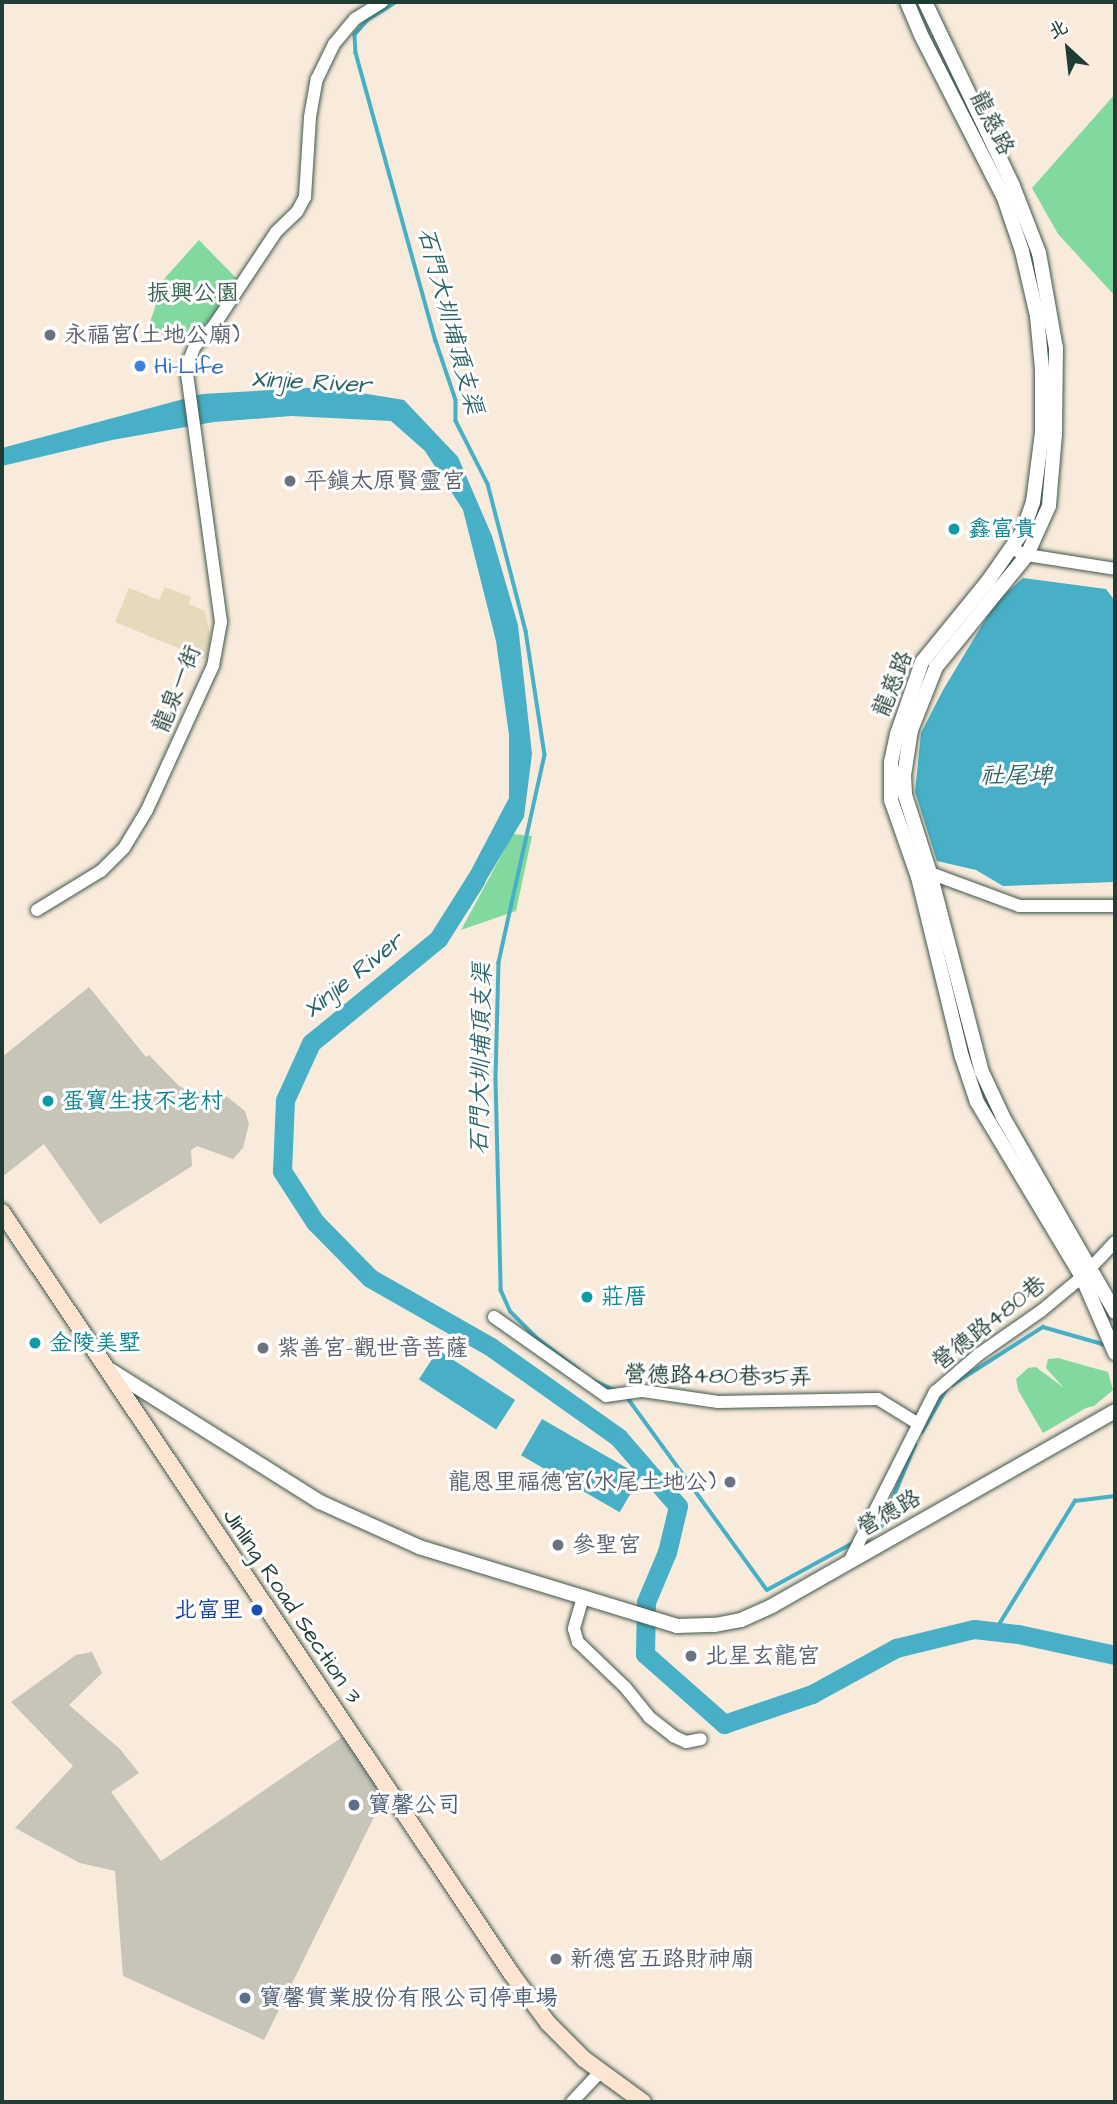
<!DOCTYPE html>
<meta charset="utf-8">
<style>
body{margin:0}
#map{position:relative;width:1117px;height:2104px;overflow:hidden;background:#f8ebdb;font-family:"Architects Daughter","LXGW WenKai TC",sans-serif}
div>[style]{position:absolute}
.built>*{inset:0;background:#e5daba}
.industrial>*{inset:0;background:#c7c4b8}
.green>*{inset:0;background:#81d99f}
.water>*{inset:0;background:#47afc6;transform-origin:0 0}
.stream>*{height:3.5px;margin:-1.75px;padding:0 1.75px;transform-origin:1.75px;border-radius:1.75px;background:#47afc6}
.river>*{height:19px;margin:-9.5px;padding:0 9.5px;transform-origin:9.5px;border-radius:9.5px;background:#47afc6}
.roads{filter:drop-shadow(0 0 2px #40574d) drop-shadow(0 0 2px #40574d)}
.minor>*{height:12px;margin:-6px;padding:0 6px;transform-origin:6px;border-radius:6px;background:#fff}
.tertiary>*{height:14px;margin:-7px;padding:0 7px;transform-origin:7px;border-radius:7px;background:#fff}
.secondary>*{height:16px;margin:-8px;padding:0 8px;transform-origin:8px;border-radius:8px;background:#fde4d1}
.dots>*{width:19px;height:19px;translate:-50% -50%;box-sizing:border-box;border:4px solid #fff;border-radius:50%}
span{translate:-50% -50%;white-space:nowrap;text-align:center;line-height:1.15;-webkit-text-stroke:6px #fff;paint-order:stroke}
.street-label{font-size:23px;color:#1f3d34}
.park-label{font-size:23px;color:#38644f}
.worship-label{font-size:23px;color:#5b616d}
.left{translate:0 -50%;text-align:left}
.right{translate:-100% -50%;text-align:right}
.shop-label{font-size:23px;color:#366cbe}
.culture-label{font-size:23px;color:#0d838f}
.transit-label{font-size:23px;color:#164399}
.service-label{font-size:23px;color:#4e5e75}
.water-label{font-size:24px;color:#2d6567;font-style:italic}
.frame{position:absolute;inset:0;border:4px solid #1f3d34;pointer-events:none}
.north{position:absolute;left:1033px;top:14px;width:70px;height:70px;-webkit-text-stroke:5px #fff;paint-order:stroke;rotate:333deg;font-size:19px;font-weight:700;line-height:28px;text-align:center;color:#1f3d34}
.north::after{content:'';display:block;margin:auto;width:24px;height:32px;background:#1f3d34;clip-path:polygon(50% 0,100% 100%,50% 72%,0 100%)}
</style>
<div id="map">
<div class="built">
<div style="clip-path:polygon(165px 587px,191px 597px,189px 604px,205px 611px,210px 636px,207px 660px,115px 622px,129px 588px,159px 600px)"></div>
</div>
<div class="industrial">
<div style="clip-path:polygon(89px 987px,146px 1057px,149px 1055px,179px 1086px,187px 1090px,226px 1096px,245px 1111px,249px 1124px,243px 1148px,233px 1159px,197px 1146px,191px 1150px,192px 1166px,100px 1224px,44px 1144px,2px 1177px,2px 1057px)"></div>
<div style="clip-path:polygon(92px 1652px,102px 1673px,69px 1705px,120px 1749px,139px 1773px,111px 1792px,161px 1861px,345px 1735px,376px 1786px,378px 1809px,264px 2040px,123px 1976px,115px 1871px,80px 1863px,15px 1828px,73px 1766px,11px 1702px,76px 1655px)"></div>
</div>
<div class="green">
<div style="clip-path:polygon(1115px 94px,1115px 296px,1058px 234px,1032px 188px)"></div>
<div style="clip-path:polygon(199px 240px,236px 278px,237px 286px,191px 341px,147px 331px,165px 278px)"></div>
<div style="clip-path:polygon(513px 834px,532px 836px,516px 911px,461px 930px)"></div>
<div style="clip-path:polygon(1058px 1358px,1108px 1372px,1113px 1390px,1094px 1406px,1086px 1408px,1043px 1433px,1018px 1390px,1016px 1379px,1028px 1368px,1036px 1367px,1064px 1388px,1046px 1368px,1048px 1359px)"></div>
</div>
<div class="water">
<div style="clip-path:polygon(324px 387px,404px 400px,458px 457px,492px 536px,518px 625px,532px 754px,524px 817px,469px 909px,458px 895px,509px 798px,509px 735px,496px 641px,463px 510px,425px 451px,391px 421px,291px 416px,214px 422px,112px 440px,2px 466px,2px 448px,202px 394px)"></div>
<div style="clip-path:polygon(1023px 578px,1106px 589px,1115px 601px,1115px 882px,1003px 886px,976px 870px,937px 861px,915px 792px,921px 733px,943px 690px,996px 602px)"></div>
<div style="left:438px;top:1350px;width:92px;height:35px;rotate:33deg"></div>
<div style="left:542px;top:1419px;width:114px;height:42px;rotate:30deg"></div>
</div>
<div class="stream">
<div style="left:397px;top:2px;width:34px;rotate:148deg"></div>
<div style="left:368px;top:20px;width:20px;rotate:131deg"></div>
<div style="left:355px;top:35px;width:18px;rotate:87deg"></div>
<div style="left:356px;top:53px;width:299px;rotate:74.5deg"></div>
<div style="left:436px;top:341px;width:62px;rotate:71.3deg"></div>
<div style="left:456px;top:400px;width:21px;rotate:90deg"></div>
<div style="left:456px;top:421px;width:71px;rotate:63.1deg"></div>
<div style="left:488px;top:484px;width:152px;rotate:75.5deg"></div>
<div style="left:526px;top:631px;width:125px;rotate:81.3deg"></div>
<div style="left:545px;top:755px;width:213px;rotate:102.5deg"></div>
<div style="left:499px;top:963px;width:116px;rotate:91.5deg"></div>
<div style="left:496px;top:1079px;width:211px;rotate:88.6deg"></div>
<div style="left:501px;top:1290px;width:24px;rotate:66deg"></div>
<div style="left:511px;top:1312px;width:38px;rotate:45deg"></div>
<div style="left:538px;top:1339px;width:50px;rotate:36.9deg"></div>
<div style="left:592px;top:1380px;width:24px;rotate:24deg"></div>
<div style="left:952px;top:1385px;width:108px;rotate:-32.5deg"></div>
<div style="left:1043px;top:1327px;width:66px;rotate:15.9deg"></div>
<div style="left:627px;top:1397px;width:238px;rotate:54deg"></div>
<div style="left:767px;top:1590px;width:100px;rotate:-28.6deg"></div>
<div style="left:922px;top:1432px;width:48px;rotate:-60.3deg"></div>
<div style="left:868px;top:1534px;width:15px;rotate:-28deg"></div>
<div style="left:881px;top:1527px;width:89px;rotate:-67.5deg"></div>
<div style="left:995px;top:1631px;width:153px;rotate:-58.4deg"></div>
<div style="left:1075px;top:1501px;width:40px;rotate:-7.1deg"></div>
</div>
<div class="river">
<div style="left:476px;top:879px;width:71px;rotate:122.3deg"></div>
<div style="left:438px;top:939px;width:164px;rotate:140.7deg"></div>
<div style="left:311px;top:1043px;width:63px;rotate:114.5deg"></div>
<div style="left:285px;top:1100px;width:71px;rotate:92.4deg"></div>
<div style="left:282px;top:1171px;width:61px;rotate:57.1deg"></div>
<div style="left:315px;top:1222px;width:78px;rotate:45.5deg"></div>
<div style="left:370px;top:1278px;width:139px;rotate:29.7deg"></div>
<div style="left:491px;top:1347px;width:156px;rotate:35.3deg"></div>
<div style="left:618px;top:1437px;width:91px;rotate:49deg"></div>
<div style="left:678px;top:1506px;width:47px;rotate:103.4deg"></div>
<div style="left:667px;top:1552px;width:54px;rotate:112.8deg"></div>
<div style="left:646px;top:1602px;width:52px;rotate:91.1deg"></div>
<div style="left:645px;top:1654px;width:106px;rotate:41.5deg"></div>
<div style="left:724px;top:1724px;width:93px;rotate:-18.8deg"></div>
<div style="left:812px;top:1694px;width:96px;rotate:-28.7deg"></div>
<div style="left:896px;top:1648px;width:80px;rotate:-13.7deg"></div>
<div style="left:974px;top:1629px;width:44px;rotate:6.5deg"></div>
<div style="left:1018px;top:1634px;width:99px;rotate:12.2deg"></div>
</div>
<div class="roads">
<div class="minor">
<div style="left:1012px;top:549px;width:16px;rotate:22deg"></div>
<div style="left:1027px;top:555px;width:89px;rotate:9deg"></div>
<div style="left:925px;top:875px;width:5px;rotate:-22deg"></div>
<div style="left:930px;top:873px;width:95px;rotate:20.3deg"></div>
<div style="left:1019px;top:906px;width:96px"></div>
<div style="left:37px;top:910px;width:75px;rotate:-31.4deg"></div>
<div style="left:101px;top:871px;width:33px;rotate:-45deg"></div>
<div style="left:124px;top:848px;width:44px;rotate:-58.8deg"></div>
<div style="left:147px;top:810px;width:158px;rotate:-65.4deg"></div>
<div style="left:213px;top:666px;width:45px;rotate:-79.7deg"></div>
<div style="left:221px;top:622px;width:256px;rotate:-97.8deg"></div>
<div style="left:186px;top:368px;width:24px;rotate:-68deg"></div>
<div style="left:195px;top:346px;width:26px;rotate:-47deg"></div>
<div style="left:213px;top:327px;width:114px;rotate:-56.4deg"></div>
<div style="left:276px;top:232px;width:29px;rotate:-44deg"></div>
<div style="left:297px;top:212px;width:17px;rotate:-62deg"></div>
<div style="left:305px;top:197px;width:80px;rotate:-86.4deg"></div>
<div style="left:310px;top:117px;width:39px;rotate:-80deg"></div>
<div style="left:317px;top:79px;width:39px;rotate:-64deg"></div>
<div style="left:334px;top:44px;width:33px;rotate:-50deg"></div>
<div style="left:355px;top:19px;width:32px;rotate:-32deg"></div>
<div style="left:494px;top:1317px;width:137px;rotate:35.2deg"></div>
<div style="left:606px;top:1396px;width:37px;rotate:-8deg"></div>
<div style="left:643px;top:1391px;width:76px;rotate:8.3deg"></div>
<div style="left:718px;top:1402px;width:160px;rotate:-1.1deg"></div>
<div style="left:878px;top:1399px;width:46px;rotate:31.6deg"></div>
<div style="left:849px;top:1562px;width:191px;rotate:-63.2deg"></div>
<div style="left:935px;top:1392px;width:57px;rotate:-40.7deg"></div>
<div style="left:978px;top:1355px;width:77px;rotate:-34.9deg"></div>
<div style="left:1041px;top:1311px;width:53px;rotate:-39.7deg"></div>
<div style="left:1082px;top:1277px;width:48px;rotate:-46.7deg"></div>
<div style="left:583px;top:1597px;width:33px;rotate:106deg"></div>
<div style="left:574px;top:1629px;width:14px;rotate:73deg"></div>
<div style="left:578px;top:1642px;width:65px;rotate:43.8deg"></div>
<div style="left:625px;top:1687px;width:38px;rotate:51deg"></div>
<div style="left:649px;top:1717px;width:31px;rotate:38deg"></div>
<div style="left:673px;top:1736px;width:14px;rotate:25deg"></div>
<div style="left:686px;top:1742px;width:15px;rotate:-11deg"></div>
<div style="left:572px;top:2102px;width:42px;rotate:-46.9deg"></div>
</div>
<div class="tertiary">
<div style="left:907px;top:2px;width:34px;rotate:67deg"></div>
<div style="left:920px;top:33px;width:185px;rotate:63deg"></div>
<div style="left:1004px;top:198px;width:56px;rotate:71.2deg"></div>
<div style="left:1022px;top:251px;width:67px;rotate:77deg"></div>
<div style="left:1037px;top:316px;width:53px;rotate:84.6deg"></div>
<div style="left:1042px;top:369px;width:64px;rotate:90deg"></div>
<div style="left:1042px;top:433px;width:70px;rotate:97.4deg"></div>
<div style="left:1033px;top:502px;width:31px;rotate:109deg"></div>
<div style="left:1023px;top:531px;width:61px;rotate:125deg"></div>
<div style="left:988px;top:581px;width:104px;rotate:129.2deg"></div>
<div style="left:922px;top:662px;width:76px;rotate:109.1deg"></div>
<div style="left:897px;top:734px;width:29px;rotate:102deg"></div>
<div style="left:891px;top:762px;width:38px;rotate:90deg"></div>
<div style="left:891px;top:800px;width:82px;rotate:70.7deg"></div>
<div style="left:918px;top:877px;width:185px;rotate:76.3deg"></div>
<div style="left:962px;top:1057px;width:47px;rotate:71.6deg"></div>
<div style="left:977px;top:1102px;width:204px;rotate:59deg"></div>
<div style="left:1082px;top:1277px;width:83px;rotate:66.5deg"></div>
<div style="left:925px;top:2px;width:204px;rotate:64.4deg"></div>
<div style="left:1013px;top:186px;width:72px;rotate:68.8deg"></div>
<div style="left:1039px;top:253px;width:97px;rotate:79.9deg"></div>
<div style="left:1056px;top:348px;width:86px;rotate:90.7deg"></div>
<div style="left:1055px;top:434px;width:72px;rotate:94.8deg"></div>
<div style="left:1049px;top:506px;width:54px;rotate:114.2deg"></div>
<div style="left:1027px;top:555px;width:144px;rotate:129.1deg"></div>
<div style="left:936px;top:667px;width:68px;rotate:111.6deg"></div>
<div style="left:911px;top:730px;width:46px;rotate:98.8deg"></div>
<div style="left:904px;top:775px;width:20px;rotate:87deg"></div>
<div style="left:905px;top:795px;width:82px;rotate:72.2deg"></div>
<div style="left:930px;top:873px;width:206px;rotate:75.4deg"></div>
<div style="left:982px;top:1072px;width:50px;rotate:65deg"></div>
<div style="left:1003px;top:1117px;width:225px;rotate:60.1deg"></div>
<div style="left:107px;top:1368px;width:252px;rotate:32.2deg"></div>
<div style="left:320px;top:1502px;width:109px;rotate:24.4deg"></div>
<div style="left:419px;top:1547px;width:270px;rotate:17deg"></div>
<div style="left:677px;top:1626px;width:38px;rotate:-2deg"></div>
<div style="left:715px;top:1625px;width:26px;rotate:-11deg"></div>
<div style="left:741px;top:1620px;width:34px;rotate:-24deg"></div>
<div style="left:772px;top:1606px;width:395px;rotate:-29.6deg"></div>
</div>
<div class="secondary">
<div style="left:2px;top:1212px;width:916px;rotate:56.22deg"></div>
<div style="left:511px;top:1973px;width:62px;rotate:53.5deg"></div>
<div style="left:548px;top:2023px;width:51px;rotate:45deg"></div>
<div style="left:584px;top:2059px;width:73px;rotate:36.1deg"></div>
</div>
</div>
<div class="dots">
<div style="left:50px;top:335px;background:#6b7280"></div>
<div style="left:140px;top:366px;background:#3f7fe0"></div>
<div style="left:290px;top:481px;background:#6b7280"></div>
<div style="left:954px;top:529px;background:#0f9aa8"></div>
<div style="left:48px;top:1101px;background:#0f9aa8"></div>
<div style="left:587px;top:1297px;background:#0f9aa8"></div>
<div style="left:35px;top:1343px;background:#0f9aa8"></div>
<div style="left:263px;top:1348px;background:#6b7280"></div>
<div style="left:730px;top:1482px;background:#6b7280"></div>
<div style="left:558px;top:1545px;background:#6b7280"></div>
<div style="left:257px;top:1610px;background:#1a4fb4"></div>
<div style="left:691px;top:1656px;background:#6b7280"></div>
<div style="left:354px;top:1805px;background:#5c6f8a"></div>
<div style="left:556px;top:1959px;background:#6b7280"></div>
<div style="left:245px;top:1998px;background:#5c6f8a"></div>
</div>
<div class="street-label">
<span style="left:992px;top:123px;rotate:63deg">龍慈路</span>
<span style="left:893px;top:684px;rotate:-68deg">龍慈路</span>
<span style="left:177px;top:689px;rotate:-68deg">龍泉一街</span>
<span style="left:989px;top:1323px;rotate:-38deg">營德路480巷</span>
<span style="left:718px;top:1376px;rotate:1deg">營德路480巷35弄</span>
<span style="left:889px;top:1513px;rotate:-30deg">營德路</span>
<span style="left:292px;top:1606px;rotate:56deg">Jinling Road Section 3</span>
</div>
<div class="park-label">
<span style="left:193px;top:293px">振興公園</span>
</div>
<div class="worship-label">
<span class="left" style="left:64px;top:335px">永福宮(土地公廟)</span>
<span class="left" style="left:304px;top:481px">平鎮太原賢靈宮</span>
<span class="left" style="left:277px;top:1348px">紫善宮-觀世音菩薩</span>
<span class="right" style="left:716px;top:1482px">龍恩里福德宮(水尾土地公)</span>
<span class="left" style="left:572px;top:1545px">參聖宮</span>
<span class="left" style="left:705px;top:1656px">北星玄龍宮</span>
<span class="left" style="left:570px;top:1959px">新德宮五路財神廟</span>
</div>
<div class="shop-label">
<span class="left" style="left:154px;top:366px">Hi-Life</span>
</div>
<div class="culture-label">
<span class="left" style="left:968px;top:529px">鑫富貴</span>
<span class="left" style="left:62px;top:1101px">蛋寶生技不老村</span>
<span class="left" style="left:601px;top:1297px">莊厝</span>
<span class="left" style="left:49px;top:1343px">金陵美墅</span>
</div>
<div class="transit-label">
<span class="right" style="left:243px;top:1610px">北富里</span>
</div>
<div class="service-label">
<span class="left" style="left:368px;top:1805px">寶馨公司</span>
<span class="left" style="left:259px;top:1998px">寶馨實業股份有限公司停車場</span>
</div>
<div class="water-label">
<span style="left:449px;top:321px;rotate:75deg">石門大圳埔頂支渠</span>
<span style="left:311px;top:383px;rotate:3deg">Xinjie River</span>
<span style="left:1016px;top:777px">社尾埤</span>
<span style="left:354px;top:976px;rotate:-39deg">Xinjie River</span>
<span style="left:482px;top:1059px;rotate:-89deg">石門大圳埔頂支渠</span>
</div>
<div class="frame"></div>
<div class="north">北</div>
</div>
